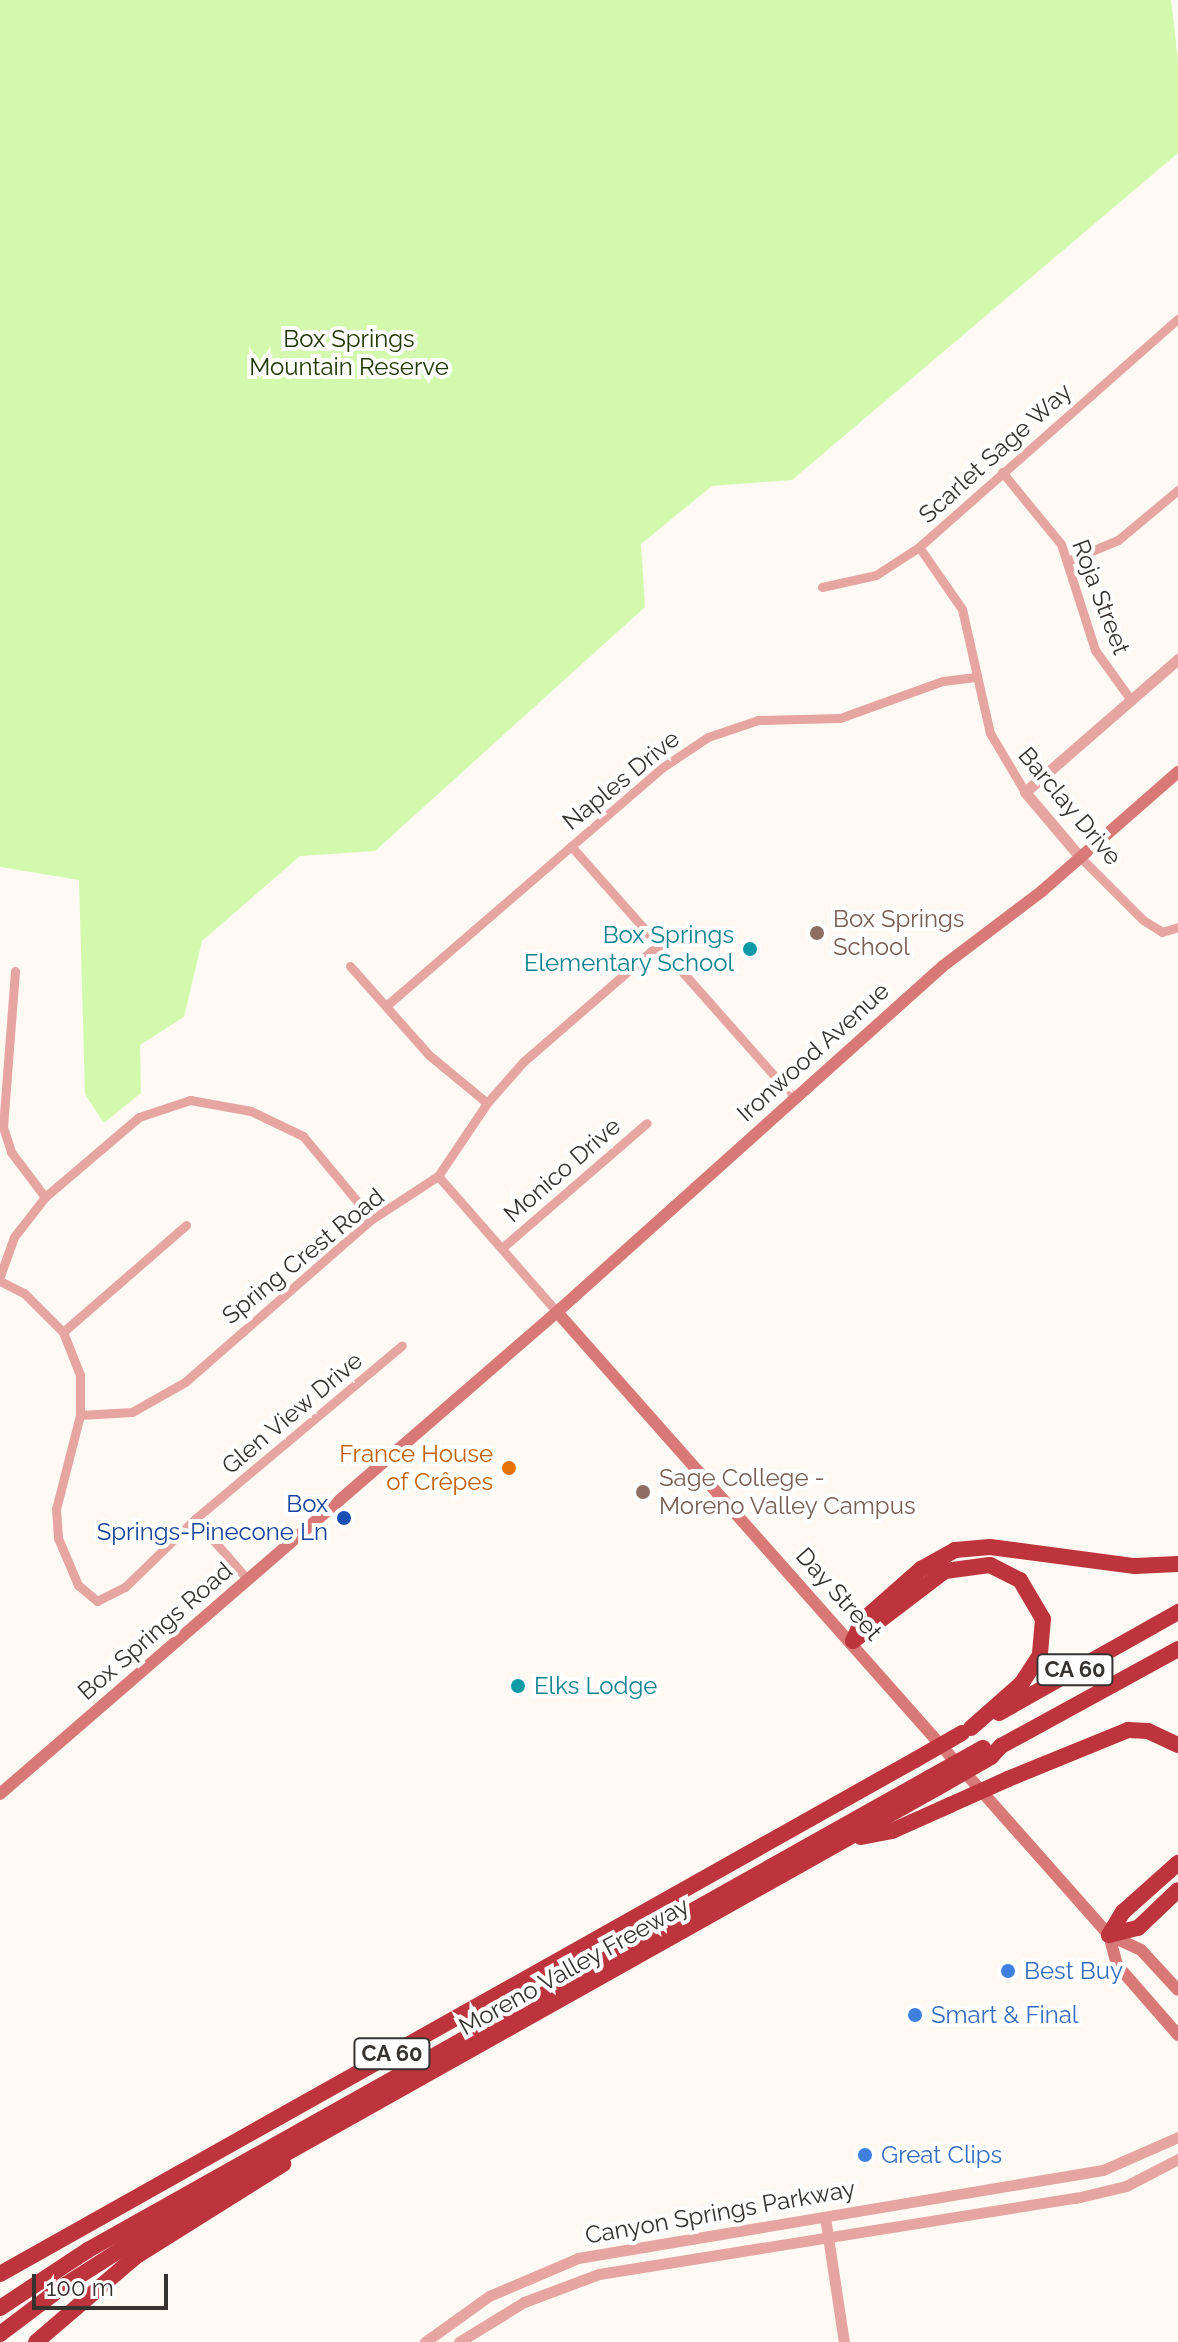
<!DOCTYPE html>
<meta charset="utf-8">
<style>
body{margin:0}
#map{position:relative;width:1178px;height:2342px;overflow:hidden;background:#fff9f4;font-family:Raleway,sans-serif}
div>[style]{position:absolute}
.green>*{inset:0;background:#d3f9ad}
.minor>*{height:9px;margin:-4.5px;padding:0 4.5px;transform-origin:4.5px;border-radius:4.5px;background:#e7a5a2}
.tertiary>*{height:11px;margin:-5.5px;padding:0 5.5px;transform-origin:5.5px;border-radius:5.5px;background:#e7a5a2}
.secondary>*{height:12px;margin:-6px;padding:0 6px;transform-origin:6px;border-radius:6px;background:#d87977}
.motorway>*{height:16px;margin:-8px;padding:0 8px;transform-origin:8px;border-radius:8px;background:#be343c}
.motorway-bridge>*{height:16px;margin:-8px;padding:0 8px;transform-origin:8px;border-radius:8px;background:#be343c}
.dots>*{width:22px;height:22px;translate:-50% -50%;box-sizing:border-box;border:4px solid #fff;border-radius:50%}
span{translate:-50% -50%;white-space:nowrap;text-align:center;line-height:1.15;-webkit-text-stroke:8px #fff;paint-order:stroke}
.shield-label span{padding:2px 6px;background:#fff;border:2px solid;border-radius:6px;-webkit-text-stroke-width:0}
.shield-label{font-size:22px;color:#353230;font-weight:700}
.park-label{font-size:24px;color:#203700}
.street-label{font-size:24px;color:#353230}
.education-label{font-size:24px;color:#785e54}
.left{translate:0 -50%;text-align:left}
.culture-label{font-size:24px;color:#0d838f}
.right{translate:-100% -50%;text-align:right}
.food-label{font-size:24px;color:#c56008}
.transit-label{font-size:24px;color:#164399}
.shop-label{font-size:24px;color:#366cbe}
.scale{position:absolute;left:32px;top:2274px;width:136px;height:36px;box-sizing:border-box;border:4px solid #353230;border-top:0;padding-left:10px;font-size:24px;line-height:28px;white-space:nowrap;color:#353230;-webkit-text-stroke:6px #fff;paint-order:stroke}
</style>
<div id="map">
<div class="green">
<div style="clip-path:polygon(0 0,1171px 0,1178px 60px,1178px 153px,792px 480px,712px 486px,641px 544px,645px 607px,375px 851px,300px 856px,202px 941px,184px 1017px,140px 1045px,141px 1093px,104px 1123px,85px 1094px,79px 880px,0 867px)"></div>
</div>
<div class="minor">
<div style="left:1002px;top:472px;width:93px;rotate:50.7deg"></div>
<div style="left:1061px;top:544px;width:111px;rotate:72.2deg"></div>
<div style="left:1095px;top:650px;width:62px;rotate:54.2deg"></div>
<div style="left:919px;top:547px;width:75px;rotate:55.3deg"></div>
<div style="left:962px;top:609px;width:127px;rotate:77.3deg"></div>
<div style="left:990px;top:733px;width:69px;rotate:59.3deg"></div>
<div style="left:1070px;top:560px;width:52px;rotate:-22.6deg"></div>
<div style="left:1118px;top:540px;width:78px;rotate:-39.8deg"></div>
<div style="left:822px;top:587px;width:55px;rotate:-12.5deg"></div>
<div style="left:876px;top:575px;width:51px;rotate:-33.1deg"></div>
<div style="left:919px;top:547px;width:345px;rotate:-41.4deg"></div>
<div style="left:571px;top:846px;width:337px;rotate:48.5deg"></div>
<div style="left:1080px;top:857px;width:89px;rotate:45deg"></div>
<div style="left:1143px;top:920px;width:22px;rotate:32deg"></div>
<div style="left:1162px;top:932px;width:17px;rotate:-17deg"></div>
<div style="left:350px;top:966px;width:119px;rotate:48.4deg"></div>
<div style="left:429px;top:1055px;width:75px;rotate:39.6deg"></div>
<div style="left:15px;top:971px;width:156px;rotate:94.4deg"></div>
<div style="left:3px;top:1127px;width:26px;rotate:72deg"></div>
<div style="left:11px;top:1152px;width:56px;rotate:52.9deg"></div>
<div style="left:386px;top:1006px;width:366px;rotate:-40.8deg"></div>
<div style="left:663px;top:767px;width:54px;rotate:-33.7deg"></div>
<div style="left:708px;top:737px;width:53px;rotate:-18.8deg"></div>
<div style="left:758px;top:720px;width:82px;rotate:-1.4deg"></div>
<div style="left:840px;top:718px;width:109px;rotate:-19.8deg"></div>
<div style="left:943px;top:681px;width:33px;rotate:-7deg"></div>
<div style="left:438px;top:1176px;width:181px;rotate:48.8deg"></div>
<div style="left:502px;top:1248px;width:191px;rotate:-40.8deg"></div>
<div style="left:0;top:1276px;width:41px;rotate:-70.3deg"></div>
<div style="left:14px;top:1237px;width:51px;rotate:-52.2deg"></div>
<div style="left:45px;top:1197px;width:123px;rotate:-40.4deg"></div>
<div style="left:139px;top:1117px;width:54px;rotate:-18.4deg"></div>
<div style="left:190px;top:1100px;width:62px;rotate:10.2deg"></div>
<div style="left:251px;top:1111px;width:58px;rotate:25.7deg"></div>
<div style="left:303px;top:1136px;width:108px;rotate:50.3deg"></div>
<div style="left:0;top:1281px;width:27px;rotate:27deg"></div>
<div style="left:24px;top:1293px;width:55px;rotate:45deg"></div>
<div style="left:63px;top:1332px;width:46px;rotate:68.4deg"></div>
<div style="left:80px;top:1375px;width:40px;rotate:90deg"></div>
<div style="left:80px;top:1415px;width:97px;rotate:104.3deg"></div>
<div style="left:56px;top:1509px;width:29px;rotate:86deg"></div>
<div style="left:58px;top:1538px;width:51px;rotate:66.9deg"></div>
<div style="left:78px;top:1585px;width:25px;rotate:40deg"></div>
<div style="left:97px;top:1601px;width:31px;rotate:-27deg"></div>
<div style="left:125px;top:1587px;width:98px;rotate:-44.2deg"></div>
<div style="left:195px;top:1519px;width:270px;rotate:-40deg"></div>
<div style="left:63px;top:1332px;width:163px;rotate:-41deg"></div>
<div style="left:80px;top:1415px;width:52px;rotate:-3.3deg"></div>
<div style="left:132px;top:1412px;width:61px;rotate:-29.5deg"></div>
<div style="left:185px;top:1382px;width:248px;rotate:-41.1deg"></div>
<div style="left:372px;top:1219px;width:79px;rotate:-33.1deg"></div>
<div style="left:438px;top:1176px;width:88px;rotate:-56.1deg"></div>
<div style="left:487px;top:1103px;width:55px;rotate:-48.7deg"></div>
<div style="left:523px;top:1062px;width:179px;rotate:-40.9deg"></div>
<div style="left:195px;top:1519px;width:81px;rotate:49deg"></div>
</div>
<div class="tertiary">
<div style="left:1080px;top:857px;width:85px;rotate:-130.2deg"></div>
<div style="left:1025px;top:792px;width:203px;rotate:-41deg"></div>
<div style="left:825px;top:2217px;width:126px;rotate:81.4deg"></div>
<div style="left:425px;top:2342px;width:79px;rotate:-35.7deg"></div>
<div style="left:489px;top:2296px;width:97px;rotate:-23.1deg"></div>
<div style="left:578px;top:2258px;width:532px;rotate:-9.52deg"></div>
<div style="left:1103px;top:2170px;width:82px;rotate:-23.7deg"></div>
<div style="left:459px;top:2342px;width:76px;rotate:-31.6deg"></div>
<div style="left:524px;top:2302px;width:80px;rotate:-20.5deg"></div>
<div style="left:599px;top:2274px;width:483px;rotate:-9.1deg"></div>
<div style="left:1076px;top:2198px;width:51px;rotate:-13.5deg"></div>
<div style="left:1126px;top:2186px;width:59px;rotate:-27.4deg"></div>
</div>
<div class="secondary">
<div style="left:557px;top:1312px;width:832px;rotate:48.46deg"></div>
<div style="left:1109px;top:1935px;width:35px;rotate:25deg"></div>
<div style="left:1141px;top:1950px;width:54px;rotate:47.2deg"></div>
<div style="left:0;top:1794px;width:737px;rotate:-40.87deg"></div>
<div style="left:557px;top:1312px;width:518px;rotate:-41.87deg"></div>
<div style="left:943px;top:966px;width:124px;rotate:-37.1deg"></div>
<div style="left:1042px;top:891px;width:181px;rotate:-41.2deg"></div>
<div style="left:1109px;top:1935px;width:31px;rotate:75deg"></div>
<div style="left:1117px;top:1965px;width:93px;rotate:48.9deg"></div>
</div>
<div class="motorway">
<div style="left:853px;top:1641px;width:116px;rotate:-37.3deg"></div>
<div style="left:945px;top:1571px;width:45px;rotate:-7.6deg"></div>
<div style="left:990px;top:1565px;width:34px;rotate:27deg"></div>
<div style="left:1020px;top:1580px;width:45px;rotate:59.5deg"></div>
<div style="left:1043px;top:1619px;width:36px;rotate:95deg"></div>
<div style="left:1040px;top:1655px;width:33px;rotate:123deg"></div>
<div style="left:1022px;top:1683px;width:68px;rotate:138.6deg"></div>
<div style="left:853px;top:1641px;width:22px;rotate:-66deg"></div>
<div style="left:862px;top:1621px;width:79px;rotate:-41.4deg"></div>
<div style="left:921px;top:1569px;width:39px;rotate:-29deg"></div>
<div style="left:955px;top:1550px;width:35px;rotate:-5deg"></div>
<div style="left:990px;top:1547px;width:146px;rotate:7.5deg"></div>
<div style="left:1135px;top:1566px;width:43px;rotate:-2.7deg"></div>
<div style="left:999px;top:1713px;width:206px;rotate:-29.4deg"></div>
<div style="left:991px;top:1757px;width:15px;rotate:-48deg"></div>
<div style="left:1001px;top:1746px;width:202px;rotate:-28.7deg"></div>
<div style="left:1008px;top:1779px;width:130px;rotate:-22.2deg"></div>
<div style="left:1128px;top:1730px;width:20px;rotate:3deg"></div>
<div style="left:1148px;top:1731px;width:33px;rotate:25deg"></div>
<div style="left:861px;top:1837px;width:32px;rotate:-11deg"></div>
<div style="left:892px;top:1831px;width:64px;rotate:-24.1deg"></div>
<div style="left:1109px;top:1935px;width:27px;rotate:-59deg"></div>
<div style="left:1123px;top:1912px;width:74px;rotate:-41.7deg"></div>
<div style="left:1109px;top:1935px;width:30px;rotate:-14deg"></div>
<div style="left:1138px;top:1928px;width:55px;rotate:-43.5deg"></div>
<div style="left:0;top:2274px;width:1049px;rotate:-29.33deg"></div>
<div style="left:0;top:2308px;width:105px;rotate:-33.4deg"></div>
<div style="left:88px;top:2250px;width:964px;rotate:-29.3deg"></div>
<div style="left:0;top:2334px;width:81px;rotate:-37deg"></div>
<div style="left:65px;top:2285px;width:123px;rotate:-32.4deg"></div>
<div style="left:169px;top:2219px;width:881px;rotate:-29.3deg"></div>
<div style="left:36px;top:2342px;width:130px;rotate:-40.6deg"></div>
<div style="left:135px;top:2257px;width:175px;rotate:-32.1deg"></div>
</div>
<div class="motorway-bridge">
<div style="left:915px;top:1760px;width:54px;rotate:-29.9deg"></div>
<div style="left:929px;top:1778px;width:62px;rotate:-29.1deg"></div>
<div style="left:937px;top:1788px;width:62px;rotate:-29.9deg"></div>
<div style="left:950px;top:1805px;width:64px;rotate:-24.1deg"></div>
</div>
<div class="dots">
<div style="left:817px;top:933px;background:#8d6e63"></div>
<div style="left:750px;top:949px;background:#0f9aa8"></div>
<div style="left:509px;top:1468px;background:#e8710a"></div>
<div style="left:643px;top:1492px;background:#8d6e63"></div>
<div style="left:344px;top:1518px;background:#1a4fb4"></div>
<div style="left:518px;top:1686px;background:#0f9aa8"></div>
<div style="left:1008px;top:1971px;background:#3f7fe0"></div>
<div style="left:915px;top:2015px;background:#3f7fe0"></div>
<div style="left:865px;top:2155px;background:#3f7fe0"></div>
</div>
<div class="shield-label">
<span style="left:1075px;top:1670px">CA 60</span>
<span style="left:392px;top:2054px">CA 60</span>
</div>
<div class="park-label">
<span style="left:349px;top:353px">Box Springs<br>Mountain Reserve</span>
</div>
<div class="street-label">
<span style="left:995px;top:453px;rotate:-42deg">Scarlet Sage Way</span>
<span style="left:1101px;top:597px;rotate:69deg">Roja Street</span>
<span style="left:621px;top:780px;rotate:-39deg">Naples Drive</span>
<span style="left:1070px;top:806px;rotate:50deg">Barclay Drive</span>
<span style="left:813px;top:1052px;rotate:-42deg">Ironwood Avenue</span>
<span style="left:562px;top:1170px;rotate:-41deg">Monico Drive</span>
<span style="left:303px;top:1256px;rotate:-39deg">Spring Crest Road</span>
<span style="left:292px;top:1413px;rotate:-40deg">Glen View Drive</span>
<span style="left:839px;top:1594px;rotate:48deg">Day Street</span>
<span style="left:155px;top:1631px;rotate:-41deg">Box Springs Road</span>
<span style="left:574px;top:1966px;rotate:-29deg">Moreno Valley Freeway</span>
<span style="left:720px;top:2212px;rotate:-10deg">Canyon Springs Parkway</span>
</div>
<div class="education-label">
<span class="left" style="left:833px;top:933px">Box Springs<br>School</span>
<span class="left" style="left:659px;top:1492px">Sage College -<br>Moreno Valley Campus</span>
</div>
<div class="culture-label">
<span class="right" style="left:734px;top:949px">Box Springs<br>Elementary School</span>
<span class="left" style="left:534px;top:1686px">Elks Lodge</span>
</div>
<div class="food-label">
<span class="right" style="left:493px;top:1468px">France House<br>of Crêpes</span>
</div>
<div class="transit-label">
<span class="right" style="left:328px;top:1518px">Box<br>Springs-Pinecone Ln</span>
</div>
<div class="shop-label">
<span class="left" style="left:1024px;top:1971px">Best Buy</span>
<span class="left" style="left:931px;top:2015px">Smart &amp; Final</span>
<span class="left" style="left:881px;top:2155px">Great Clips</span>
</div>
<div class="scale">100 m</div>
</div>
